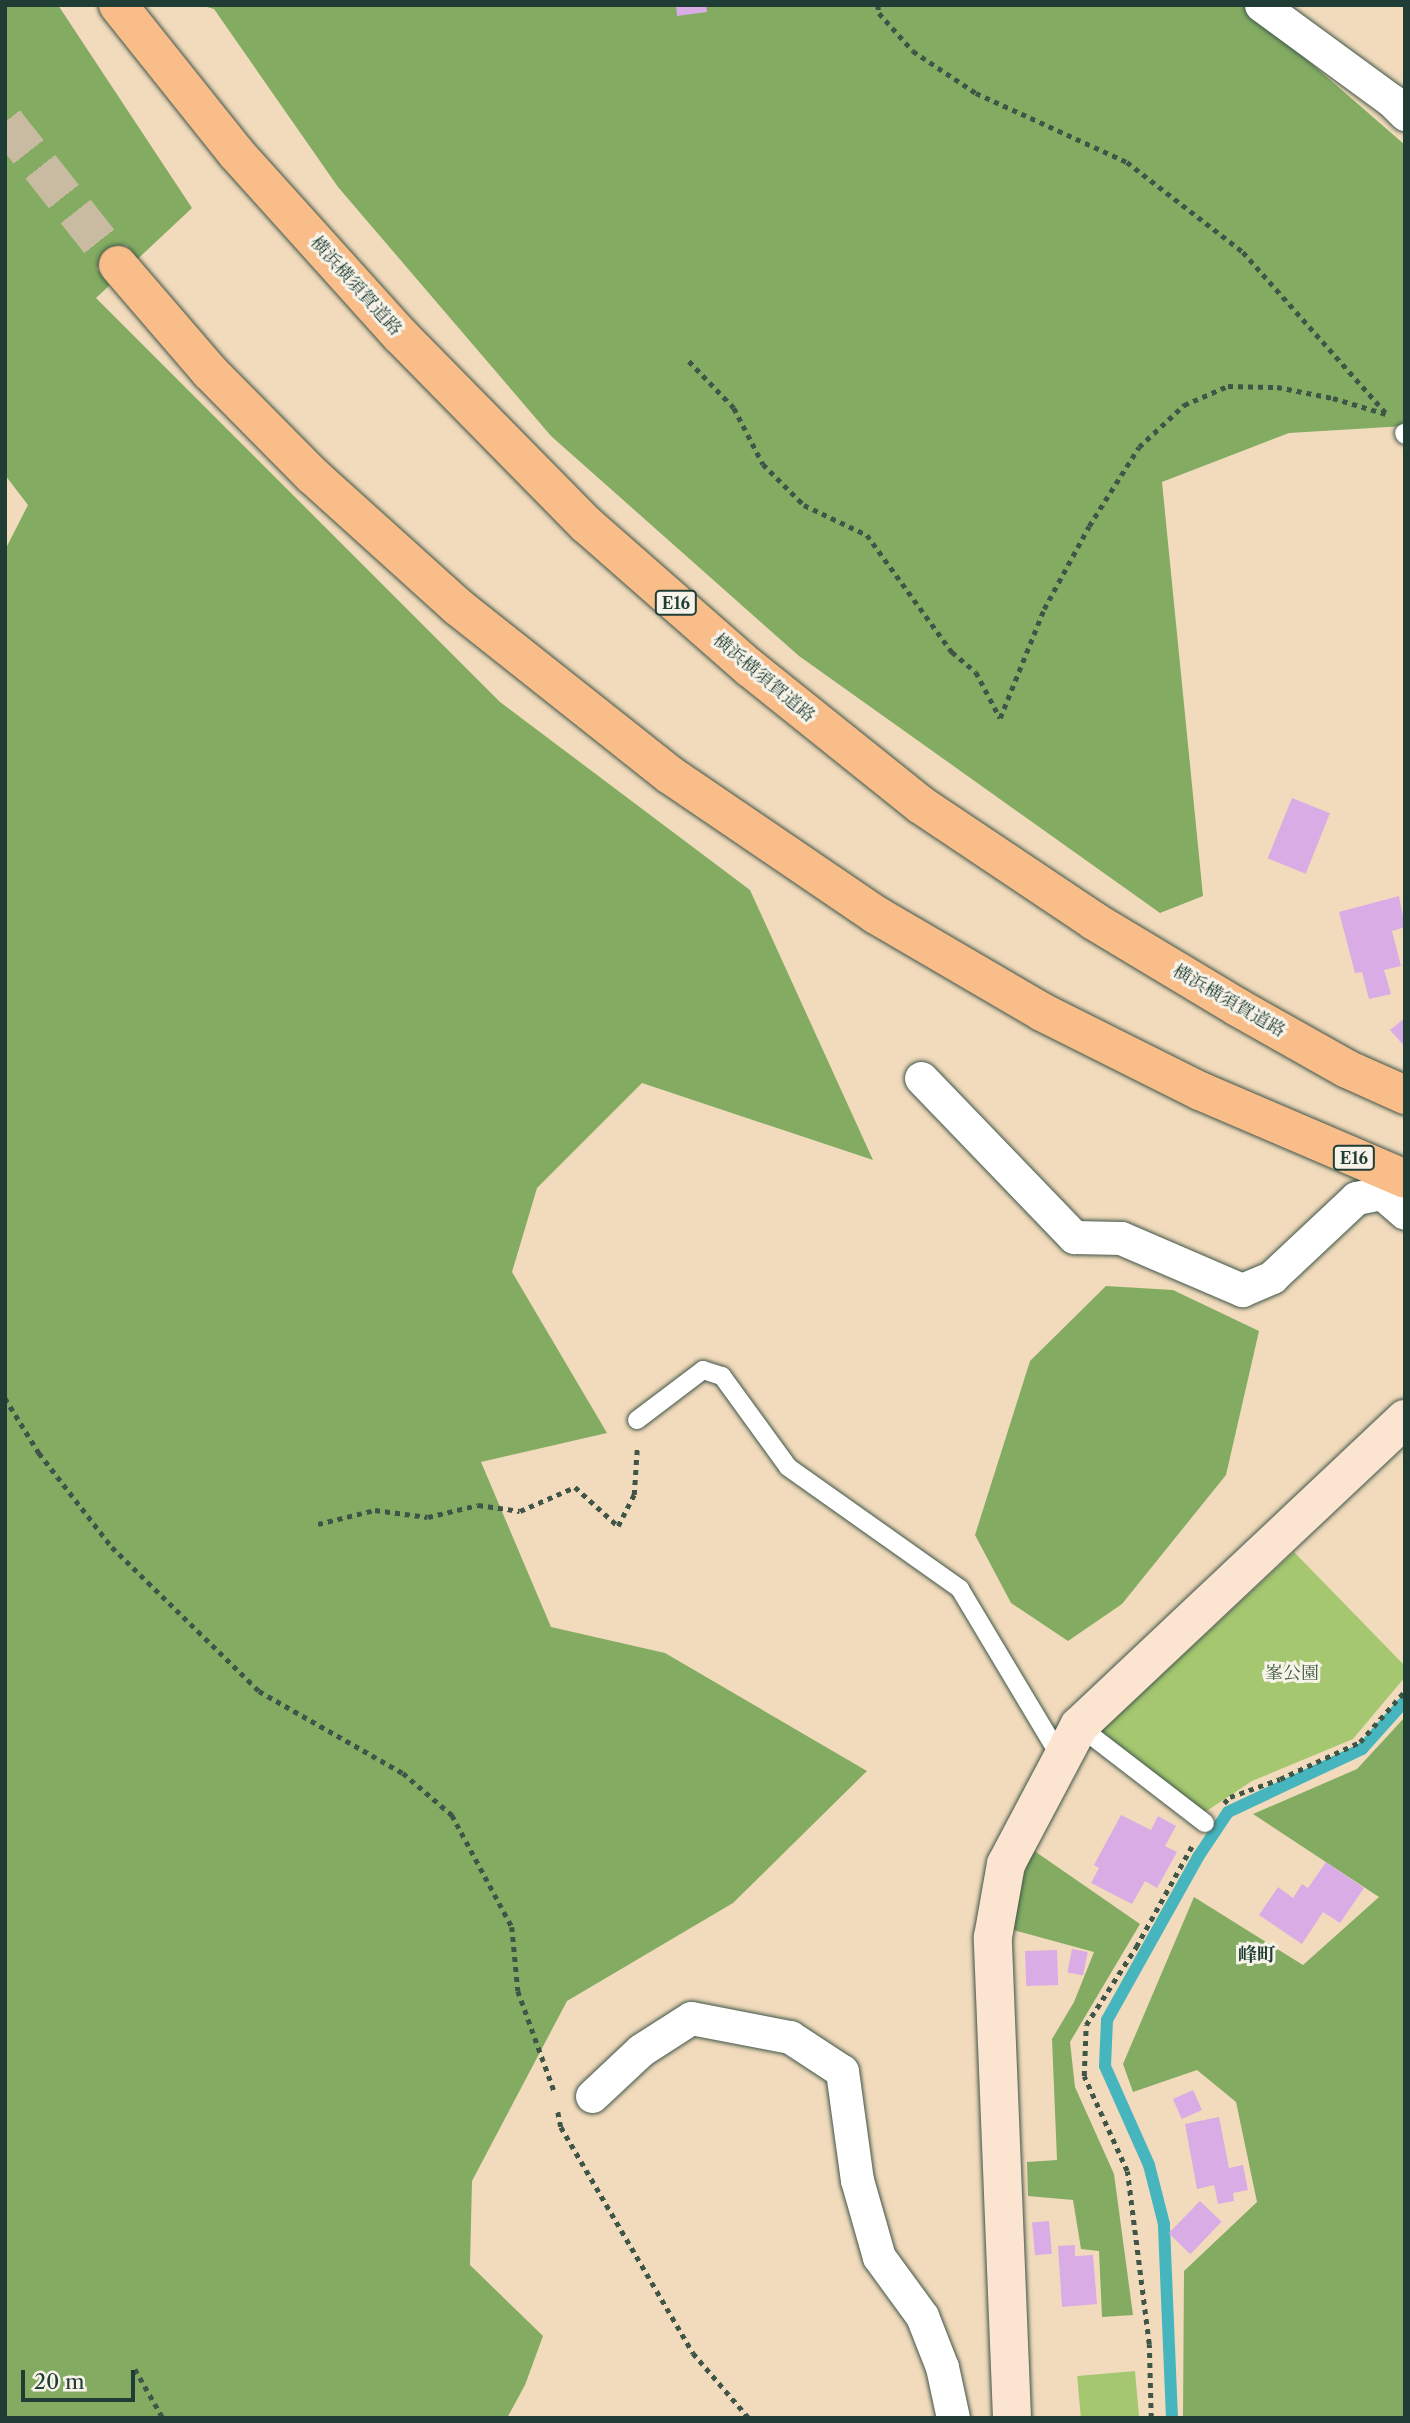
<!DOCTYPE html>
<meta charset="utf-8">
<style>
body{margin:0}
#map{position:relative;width:1410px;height:2423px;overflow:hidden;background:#f2dbbc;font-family:"Libre Caslon Text","Noto Serif JP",serif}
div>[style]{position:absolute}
.green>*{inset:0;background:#a4c770;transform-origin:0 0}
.forest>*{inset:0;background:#83ac62}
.stream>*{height:12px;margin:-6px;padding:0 6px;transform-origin:6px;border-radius:6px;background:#46b5bd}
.building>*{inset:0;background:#daace6;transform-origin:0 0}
.highway-tunnel>*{height:38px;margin-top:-19px;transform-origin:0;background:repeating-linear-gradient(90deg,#c8bba1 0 38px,transparent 0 57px)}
.path>*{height:4.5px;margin-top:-2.25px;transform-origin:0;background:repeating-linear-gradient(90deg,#3f5548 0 5px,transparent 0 10px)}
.roads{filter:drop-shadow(0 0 2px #3f5548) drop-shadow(0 0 2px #3f5548)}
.lane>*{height:18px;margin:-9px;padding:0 9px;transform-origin:9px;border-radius:9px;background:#fff}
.street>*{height:33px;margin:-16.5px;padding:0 16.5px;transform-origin:16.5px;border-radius:16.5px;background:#fff}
.secondary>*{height:38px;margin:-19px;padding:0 19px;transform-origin:19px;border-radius:19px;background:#fce5d0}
.highway>*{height:38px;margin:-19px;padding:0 19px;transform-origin:19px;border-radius:19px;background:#f8bd89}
span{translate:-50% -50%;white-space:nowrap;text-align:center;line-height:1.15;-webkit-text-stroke:6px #f7f3e8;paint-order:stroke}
.shield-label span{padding:2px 5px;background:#f7f3e8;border:2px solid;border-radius:5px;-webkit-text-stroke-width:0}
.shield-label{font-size:16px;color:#1f3d34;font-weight:700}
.street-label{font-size:18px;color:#1f3d34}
.park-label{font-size:18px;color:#3a5940}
.neighbourhood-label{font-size:19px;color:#1f3d34;font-weight:700}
.frame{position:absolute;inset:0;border:7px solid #1f3d34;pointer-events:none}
.scale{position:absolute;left:21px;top:2370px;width:114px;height:32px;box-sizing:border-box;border:4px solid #1f3d34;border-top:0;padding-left:9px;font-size:21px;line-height:24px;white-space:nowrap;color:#1f3d34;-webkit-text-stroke:5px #f7f3e8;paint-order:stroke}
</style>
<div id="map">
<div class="green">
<div style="clip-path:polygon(1294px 1552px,1405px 1666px,1405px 1677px,1353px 1739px,1252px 1781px,1202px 1814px,1100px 1732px)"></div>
<div style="left:1135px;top:2371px;width:47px;height:58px;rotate:85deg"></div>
</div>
<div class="forest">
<div style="clip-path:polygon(5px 5px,58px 5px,192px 208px,96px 298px,500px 702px,750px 890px,873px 1160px,642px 1083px,537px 1188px,512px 1272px,607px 1433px,481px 1462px,551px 1627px,665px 1653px,867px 1771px,733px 1903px,567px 2001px,472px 2181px,470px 2265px,543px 2336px,525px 2385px,507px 2418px,5px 2418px,5px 550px,28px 505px,5px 475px)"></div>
<div style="clip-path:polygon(200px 5px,1244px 5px,1405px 145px,1405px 426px,1289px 433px,1162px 482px,1203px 896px,1160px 913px,799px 656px,551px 436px,338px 187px,214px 9px)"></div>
<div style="clip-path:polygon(1106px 1286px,1173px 1290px,1259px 1331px,1226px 1475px,1122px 1604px,1068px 1641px,1011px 1603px,975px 1535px,1030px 1361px)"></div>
<div style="clip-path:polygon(1405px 1717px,1405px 2418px,1183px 2418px,1184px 2271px,1257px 2202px,1236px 2102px,1197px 2070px,1133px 2092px,1123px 2064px,1194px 1897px,1303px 1965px,1379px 1897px,1253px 1814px,1357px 1769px)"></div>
<div style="clip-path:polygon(1033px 1850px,1140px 1924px,1070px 2042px,1075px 2087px,1114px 2174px,1133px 2315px,1102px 2317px,1099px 2251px,1081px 2249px,1073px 2200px,1028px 2196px,1027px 2162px,1057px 2160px,1052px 2039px,1074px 2002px,1094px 1952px,1010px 1929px,1014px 1901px)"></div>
</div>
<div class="stream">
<div style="left:1172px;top:2418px;width:194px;rotate:-92.4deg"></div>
<div style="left:1164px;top:2224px;width:61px;rotate:-104.3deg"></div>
<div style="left:1149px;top:2165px;width:108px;rotate:-114deg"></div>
<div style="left:1105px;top:2066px;width:46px;rotate:-87.5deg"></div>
<div style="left:1107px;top:2020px;width:187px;rotate:-60.8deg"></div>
<div style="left:1198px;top:1857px;width:54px;rotate:-56.3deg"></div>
<div style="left:1228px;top:1812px;width:148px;rotate:-25.2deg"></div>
<div style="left:1362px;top:1749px;width:64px;rotate:-48.1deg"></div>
</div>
<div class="building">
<div style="clip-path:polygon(676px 5px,706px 5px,707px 12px,677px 16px)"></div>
<div style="left:1292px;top:798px;width:41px;height:65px;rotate:22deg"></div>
<div style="clip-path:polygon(1399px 896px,1405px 927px,1392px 931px,1401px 966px,1384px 970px,1391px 994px,1369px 999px,1362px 972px,1355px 973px,1339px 912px)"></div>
<div style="clip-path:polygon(1405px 1018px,1405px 1047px,1390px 1030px)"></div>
<div style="clip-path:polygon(1121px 1815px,1151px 1830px,1158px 1816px,1176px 1826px,1165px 1846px,1177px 1852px,1157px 1888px,1145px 1881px,1132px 1904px,1091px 1883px,1099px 1868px,1094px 1865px)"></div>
<div style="clip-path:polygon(1326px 1862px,1364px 1888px,1340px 1923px,1323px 1912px,1302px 1944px,1259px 1915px,1278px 1887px,1293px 1898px,1302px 1884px,1308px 1888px)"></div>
<div style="left:1072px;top:1949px;width:16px;height:24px;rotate:11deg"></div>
<div style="left:1057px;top:1950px;width:35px;height:32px;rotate:88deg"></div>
<div style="left:1193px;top:2090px;width:22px;height:22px;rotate:66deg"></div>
<div style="clip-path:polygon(1219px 2117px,1229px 2168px,1243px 2165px,1248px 2190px,1233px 2193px,1234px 2201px,1218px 2204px,1214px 2185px,1197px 2189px,1185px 2124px)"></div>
<div style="left:1200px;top:2201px;width:30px;height:45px;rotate:44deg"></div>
<div style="left:1049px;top:2221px;width:33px;height:17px;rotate:85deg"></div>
<div style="clip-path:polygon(1075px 2245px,1075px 2256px,1093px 2255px,1097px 2304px,1062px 2307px,1058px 2246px)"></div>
</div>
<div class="highway-tunnel">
<div style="left:5px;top:122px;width:182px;rotate:51.7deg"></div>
</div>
<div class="path">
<div style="left:878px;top:5px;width:8px;rotate:83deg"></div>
<div style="left:879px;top:13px;width:51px;rotate:48.2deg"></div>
<div style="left:913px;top:51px;width:76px;rotate:33.7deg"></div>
<div style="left:976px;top:93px;width:166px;rotate:24.6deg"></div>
<div style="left:1127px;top:162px;width:147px;rotate:37.8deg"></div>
<div style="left:1243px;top:252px;width:217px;rotate:48.4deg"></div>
<div style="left:689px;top:361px;width:65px;rotate:46.2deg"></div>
<div style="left:734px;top:408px;width:63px;rotate:62.6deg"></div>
<div style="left:763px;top:464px;width:58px;rotate:45deg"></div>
<div style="left:804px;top:505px;width:70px;rotate:25.5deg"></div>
<div style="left:867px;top:535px;width:145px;rotate:54deg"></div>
<div style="left:952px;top:652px;width:31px;rotate:40deg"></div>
<div style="left:976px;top:672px;width:52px;rotate:62.4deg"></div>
<div style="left:1000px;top:718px;width:118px;rotate:-68deg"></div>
<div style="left:1044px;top:609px;width:94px;rotate:-61.5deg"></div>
<div style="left:1089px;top:526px;width:93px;rotate:-57.7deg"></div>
<div style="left:1139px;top:447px;width:62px;rotate:-43deg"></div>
<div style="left:1184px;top:405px;width:48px;rotate:-23.4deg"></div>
<div style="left:1228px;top:386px;width:49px;rotate:1.2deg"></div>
<div style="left:1277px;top:387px;width:57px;rotate:11.1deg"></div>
<div style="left:1333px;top:398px;width:55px;rotate:16.8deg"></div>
<div style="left:5px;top:1398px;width:65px;rotate:58.3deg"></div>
<div style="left:39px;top:1453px;width:119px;rotate:52.2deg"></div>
<div style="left:112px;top:1547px;width:206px;rotate:44.4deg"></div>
<div style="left:259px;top:1691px;width:166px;rotate:29.7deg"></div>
<div style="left:403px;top:1773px;width:65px;rotate:40.6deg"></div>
<div style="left:452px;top:1815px;width:127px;rotate:61.8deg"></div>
<div style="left:512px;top:1927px;width:64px;rotate:84.6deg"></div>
<div style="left:518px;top:1991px;width:109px;rotate:70.1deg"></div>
<div style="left:318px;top:1524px;width:59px;rotate:-13.8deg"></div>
<div style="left:375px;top:1510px;width:53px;rotate:7.5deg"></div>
<div style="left:428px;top:1517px;width:51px;rotate:-13.5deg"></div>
<div style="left:478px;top:1505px;width:42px;rotate:8.1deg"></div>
<div style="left:520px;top:1511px;width:60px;rotate:-23.6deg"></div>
<div style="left:575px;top:1487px;width:58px;rotate:42.2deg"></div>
<div style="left:618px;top:1526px;width:35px;rotate:-63deg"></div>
<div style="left:634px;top:1495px;width:47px;rotate:-86.3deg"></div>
<div style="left:1224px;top:1803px;width:8px;rotate:-45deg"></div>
<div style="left:1230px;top:1797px;width:53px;rotate:-19.8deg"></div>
<div style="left:1280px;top:1779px;width:88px;rotate:-24.8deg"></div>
<div style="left:1360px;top:1742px;width:68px;rotate:-48.6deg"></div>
<div style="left:558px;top:2112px;width:15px;rotate:79deg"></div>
<div style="left:561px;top:2127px;width:262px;rotate:59.7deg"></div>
<div style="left:693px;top:2353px;width:86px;rotate:49.3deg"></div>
<div style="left:135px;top:2369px;width:56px;rotate:60.3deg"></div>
<div style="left:1151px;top:2418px;width:74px;rotate:-91.5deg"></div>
<div style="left:1149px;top:2344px;width:174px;rotate:-97.2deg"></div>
<div style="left:1127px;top:2171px;width:104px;rotate:-114.4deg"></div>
<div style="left:1084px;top:2076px;width:51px;rotate:-87.8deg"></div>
<div style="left:1086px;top:2025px;width:93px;rotate:-57.3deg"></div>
<div style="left:1136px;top:1947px;width:115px;rotate:-61deg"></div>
</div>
<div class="roads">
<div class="lane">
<div style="left:1404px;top:433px;width:2px;rotate:63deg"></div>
<div style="left:637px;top:1420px;width:83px;rotate:-37.1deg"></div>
<div style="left:703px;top:1370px;width:20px;rotate:18deg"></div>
<div style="left:722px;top:1376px;width:112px;rotate:54deg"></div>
<div style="left:788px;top:1467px;width:211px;rotate:35.3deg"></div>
<div style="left:960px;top:1589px;width:197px;rotate:59.1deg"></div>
<div style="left:1079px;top:1726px;width:159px;rotate:37.6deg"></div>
</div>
<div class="street">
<div style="left:1261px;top:5px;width:161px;rotate:36.2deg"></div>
<div style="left:1391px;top:100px;width:20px;rotate:45deg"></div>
<div style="left:921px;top:1078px;width:221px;rotate:46.1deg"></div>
<div style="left:1074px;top:1237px;width:47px;rotate:1.2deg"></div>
<div style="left:1121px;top:1238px;width:132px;rotate:23.3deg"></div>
<div style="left:1242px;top:1290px;width:33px;rotate:-23deg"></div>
<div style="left:1272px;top:1277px;width:115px;rotate:-43.2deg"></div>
<div style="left:1356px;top:1198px;width:26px;rotate:-11deg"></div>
<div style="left:1382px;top:1193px;width:30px;rotate:41deg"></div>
<div style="left:592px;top:2096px;width:67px;rotate:-43.2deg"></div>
<div style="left:641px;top:2050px;width:59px;rotate:-32.6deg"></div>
<div style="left:691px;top:2018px;width:101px;rotate:10.9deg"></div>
<div style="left:790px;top:2037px;width:62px;rotate:33.2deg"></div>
<div style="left:842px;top:2071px;width:110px;rotate:82.2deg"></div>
<div style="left:857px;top:2180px;width:80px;rotate:74.1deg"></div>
<div style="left:879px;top:2257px;width:73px;rotate:53.9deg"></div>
<div style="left:922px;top:2316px;width:55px;rotate:68.6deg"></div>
<div style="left:942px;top:2367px;width:52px;rotate:77.8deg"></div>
</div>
<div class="secondary">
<div style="left:1012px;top:2418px;width:481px;rotate:-92.3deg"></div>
<div style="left:993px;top:1937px;width:74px;rotate:-79.9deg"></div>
<div style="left:1006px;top:1864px;width:156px;rotate:-62.1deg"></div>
<div style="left:1079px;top:1726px;width:448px;rotate:-43.3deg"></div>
</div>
<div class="highway">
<div style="left:118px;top:5px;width:189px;rotate:51.4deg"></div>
<div style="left:236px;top:153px;width:246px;rotate:48deg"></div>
<div style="left:401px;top:336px;width:265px;rotate:45.5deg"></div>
<div style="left:587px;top:525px;width:217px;rotate:41.3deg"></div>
<div style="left:750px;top:668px;width:219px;rotate:38.7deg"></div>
<div style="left:921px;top:805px;width:208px;rotate:33.8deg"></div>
<div style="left:1094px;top:921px;width:167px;rotate:31deg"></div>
<div style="left:1237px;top:1007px;width:126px;rotate:29.4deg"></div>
<div style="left:1347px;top:1069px;width:64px;rotate:24.1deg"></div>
<div style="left:118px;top:265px;width:141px;rotate:49.3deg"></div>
<div style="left:210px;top:372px;width:146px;rotate:45.3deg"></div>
<div style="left:313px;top:476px;width:195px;rotate:42.1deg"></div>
<div style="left:458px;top:607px;width:270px;rotate:38.4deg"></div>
<div style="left:670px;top:775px;width:249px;rotate:34.2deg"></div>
<div style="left:876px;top:915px;width:192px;rotate:30.3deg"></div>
<div style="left:1042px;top:1012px;width:177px;rotate:26.6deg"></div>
<div style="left:1200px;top:1091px;width:223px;rotate:23.2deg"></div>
</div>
</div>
<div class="shield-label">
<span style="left:676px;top:603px">E16</span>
<span style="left:1354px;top:1158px">E16</span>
</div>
<div class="street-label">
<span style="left:356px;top:286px;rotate:48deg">横浜横須賀道路</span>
<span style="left:764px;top:678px;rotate:40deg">横浜横須賀道路</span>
<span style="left:1229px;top:1001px;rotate:30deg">横浜横須賀道路</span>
</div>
<div class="park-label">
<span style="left:1292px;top:1673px">峯公園</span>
</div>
<div class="neighbourhood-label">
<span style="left:1257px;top:1955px">峰町</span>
</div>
<div class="frame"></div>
<div class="scale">20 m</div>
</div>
